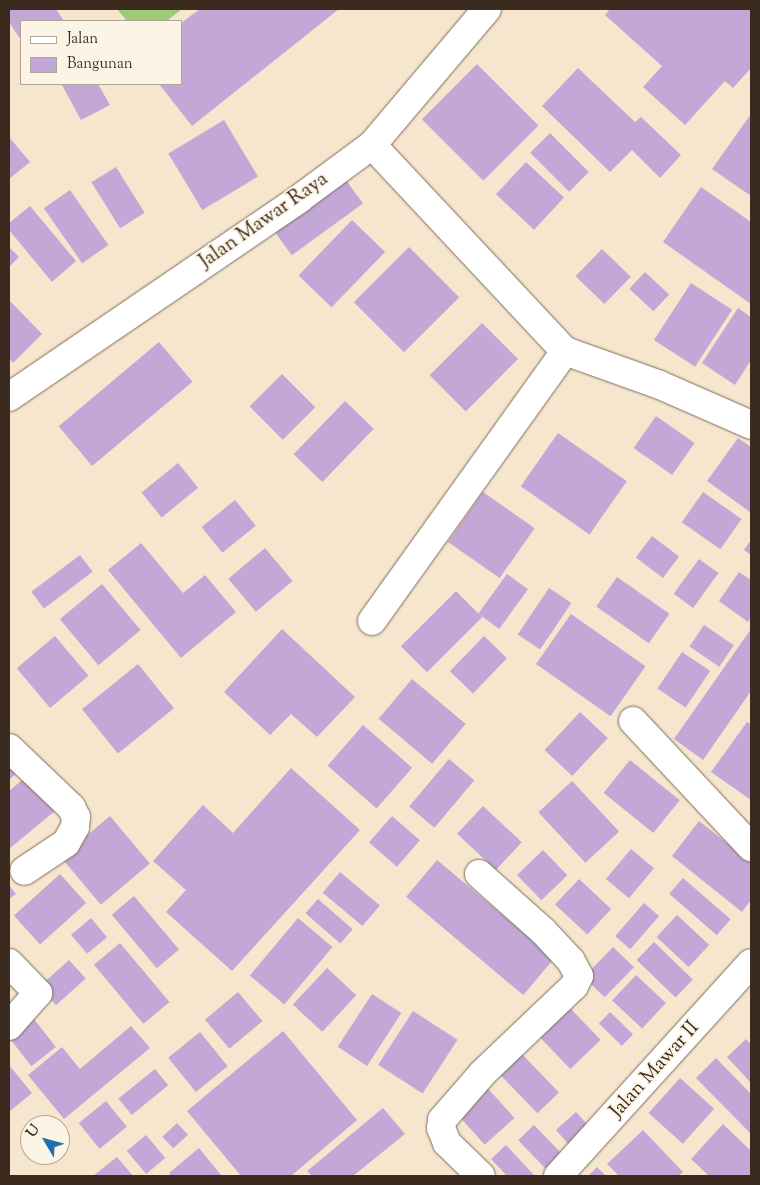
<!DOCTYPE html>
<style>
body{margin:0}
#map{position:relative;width:760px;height:1185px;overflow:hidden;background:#f6e6cd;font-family:"Sorts Mill Goudy",serif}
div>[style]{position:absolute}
.green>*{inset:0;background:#9ecb79}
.building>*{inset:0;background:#c3a7d7;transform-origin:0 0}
.roads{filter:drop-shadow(0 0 1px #7c6c5b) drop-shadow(0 0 1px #7c6c5b)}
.minor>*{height:28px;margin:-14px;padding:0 14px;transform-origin:14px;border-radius:14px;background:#fff}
span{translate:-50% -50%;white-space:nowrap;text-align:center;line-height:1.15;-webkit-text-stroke:4px #fcf5e5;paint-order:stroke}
.street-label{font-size:20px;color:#3b2a1e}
.frame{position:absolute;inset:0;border:10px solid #3b2a1e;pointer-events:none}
.legend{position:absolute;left:20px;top:20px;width:162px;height:65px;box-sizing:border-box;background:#fcf5e5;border:1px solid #afa495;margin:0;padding:6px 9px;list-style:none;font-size:15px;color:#3b2a1e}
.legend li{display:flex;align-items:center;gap:10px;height:25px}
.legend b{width:25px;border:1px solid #afa495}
.north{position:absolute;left:20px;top:1115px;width:50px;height:50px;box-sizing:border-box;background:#fcf5e5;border:1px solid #afa495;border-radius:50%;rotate:307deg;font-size:14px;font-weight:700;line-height:20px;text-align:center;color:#3b2a1e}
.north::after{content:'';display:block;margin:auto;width:18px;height:22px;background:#1f6fb2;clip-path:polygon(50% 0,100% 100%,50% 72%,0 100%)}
</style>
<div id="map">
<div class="green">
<div style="clip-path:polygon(117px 9px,182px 9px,167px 21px,127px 21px)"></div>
</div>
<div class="building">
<div style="clip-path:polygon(9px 9px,56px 9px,64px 21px,21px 21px,21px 40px,9px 22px)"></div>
<div style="clip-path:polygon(200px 9px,339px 9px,192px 126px,159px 84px,181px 84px,181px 23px)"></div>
<div style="clip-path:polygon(610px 9px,751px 9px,751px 68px,733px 88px,725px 81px,685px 125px,643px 87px,662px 66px,605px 15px)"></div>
<div style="left:477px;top:64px;width:87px;height:78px;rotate:45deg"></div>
<div style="clip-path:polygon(578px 68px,635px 122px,641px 117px,681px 155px,660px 178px,632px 150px,610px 172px,542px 106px)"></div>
<div style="clip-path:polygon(98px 84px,110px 105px,81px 120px,62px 85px)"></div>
<div style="clip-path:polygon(751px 114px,751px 196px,712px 169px)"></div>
<div style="left:224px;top:120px;width:66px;height:65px;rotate:59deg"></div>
<div style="left:550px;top:133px;width:55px;height:28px;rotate:45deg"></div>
<div style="clip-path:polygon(9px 137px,30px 162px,9px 179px)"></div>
<div style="left:526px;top:162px;width:52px;height:44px;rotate:43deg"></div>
<div style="left:116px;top:167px;width:54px;height:29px;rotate:58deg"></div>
<div style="left:343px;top:176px;width:34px;height:88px;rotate:54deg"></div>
<div style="clip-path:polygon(701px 187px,751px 222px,751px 304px,663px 242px)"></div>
<div style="left:70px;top:190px;width:67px;height:32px;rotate:55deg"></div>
<div style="clip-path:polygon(30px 206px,76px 261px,52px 282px,9px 230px,9px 223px)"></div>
<div style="left:352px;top:220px;width:46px;height:77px;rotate:44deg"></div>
<div style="clip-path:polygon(9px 247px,19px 257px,9px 267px)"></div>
<div style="left:409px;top:247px;width:71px;height:78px;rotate:45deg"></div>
<div style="left:602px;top:249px;width:40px;height:38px;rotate:44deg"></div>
<div style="left:645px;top:272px;width:33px;height:23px;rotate:43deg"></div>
<div style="left:691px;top:283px;width:49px;height:68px;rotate:33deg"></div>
<div style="clip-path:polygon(9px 300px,42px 334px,13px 363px,9px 358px)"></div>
<div style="clip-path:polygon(738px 308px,751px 317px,751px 360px,735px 385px,702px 363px)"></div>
<div style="left:482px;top:323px;width:51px;height:74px;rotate:45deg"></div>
<div style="left:159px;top:342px;width:52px;height:131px;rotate:50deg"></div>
<div style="left:282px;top:374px;width:47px;height:46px;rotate:45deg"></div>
<div style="left:345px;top:401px;width:40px;height:74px;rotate:44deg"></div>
<div style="left:656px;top:416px;width:47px;height:39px;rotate:35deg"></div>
<div style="left:558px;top:433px;width:84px;height:65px;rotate:35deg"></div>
<div style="clip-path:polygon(738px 438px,751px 447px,750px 512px,707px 481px)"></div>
<div style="left:178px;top:463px;width:32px;height:47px;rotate:51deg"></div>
<div style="left:483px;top:492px;width:63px;height:61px;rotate:35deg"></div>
<div style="left:703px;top:492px;width:47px;height:37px;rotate:35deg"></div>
<div style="left:235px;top:500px;width:33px;height:43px;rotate:51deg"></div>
<div style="left:652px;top:536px;width:34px;height:27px;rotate:37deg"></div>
<div style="clip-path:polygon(751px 540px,751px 555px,744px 550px)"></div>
<div style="clip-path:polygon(141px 543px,183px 593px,205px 575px,236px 612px,181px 658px,108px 570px)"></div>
<div style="left:265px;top:548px;width:43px;height:48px;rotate:50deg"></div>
<div style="left:80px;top:555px;width:21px;height:61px;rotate:53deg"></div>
<div style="left:699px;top:559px;width:24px;height:43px;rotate:36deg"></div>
<div style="clip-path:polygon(739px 572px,751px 580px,751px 617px,748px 622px,719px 601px)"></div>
<div style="left:507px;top:574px;width:26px;height:49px;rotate:36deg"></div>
<div style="left:617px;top:577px;width:64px;height:36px;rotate:35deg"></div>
<div style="left:102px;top:584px;width:60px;height:55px;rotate:50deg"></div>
<div style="left:549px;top:588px;width:27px;height:56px;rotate:34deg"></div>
<div style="left:456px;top:591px;width:37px;height:78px;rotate:45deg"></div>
<div style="left:571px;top:614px;width:91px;height:61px;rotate:35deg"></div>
<div style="left:704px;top:625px;width:36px;height:26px;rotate:34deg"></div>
<div style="clip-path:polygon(282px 629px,355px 697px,317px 737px,291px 714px,270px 735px,224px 692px)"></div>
<div style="clip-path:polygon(751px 629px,751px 691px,703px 760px,674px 739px)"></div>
<div style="left:55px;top:636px;width:52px;height:50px;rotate:50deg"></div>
<div style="left:484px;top:636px;width:32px;height:49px;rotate:44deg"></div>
<div style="left:682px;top:652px;width:34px;height:44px;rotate:34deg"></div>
<div style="left:138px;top:664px;width:57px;height:72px;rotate:51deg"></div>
<div style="left:412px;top:679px;width:70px;height:52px;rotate:40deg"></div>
<div style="left:580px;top:712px;width:38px;height:52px;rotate:43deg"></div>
<div style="clip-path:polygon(747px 722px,751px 724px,751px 800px,711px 772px)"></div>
<div style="left:363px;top:725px;width:65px;height:54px;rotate:41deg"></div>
<div style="left:449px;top:759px;width:33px;height:62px;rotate:40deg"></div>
<div style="left:630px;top:760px;width:64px;height:42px;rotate:39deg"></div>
<div style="clip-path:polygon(9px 762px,18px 772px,9px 780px)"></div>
<div style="clip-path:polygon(291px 768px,360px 830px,232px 971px,166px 912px,186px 890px,153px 861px,203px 805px,233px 833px)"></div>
<div style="clip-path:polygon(27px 776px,55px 811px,9px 849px,9px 791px)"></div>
<div style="left:572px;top:781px;width:69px;height:46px;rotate:47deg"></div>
<div style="left:483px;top:806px;width:53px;height:38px;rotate:43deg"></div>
<div style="left:110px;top:816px;width:62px;height:64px;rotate:50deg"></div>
<div style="left:392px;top:816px;width:37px;height:35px;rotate:41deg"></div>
<div style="clip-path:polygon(699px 821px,751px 862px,751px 900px,742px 912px,672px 856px)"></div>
<div style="left:631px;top:849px;width:30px;height:39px;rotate:40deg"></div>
<div style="left:543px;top:850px;width:35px;height:36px;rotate:46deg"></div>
<div style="left:437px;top:860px;width:153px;height:48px;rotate:40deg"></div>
<div style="left:340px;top:872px;width:52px;height:27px;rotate:40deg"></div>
<div style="left:60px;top:874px;width:39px;height:62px;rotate:48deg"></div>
<div style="left:683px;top:878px;width:63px;height:21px;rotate:41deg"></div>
<div style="left:579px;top:879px;width:44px;height:35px;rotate:43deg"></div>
<div style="clip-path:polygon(9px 885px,16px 894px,9px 899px)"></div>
<div style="left:134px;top:896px;width:70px;height:29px;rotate:50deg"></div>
<div style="left:318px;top:899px;width:46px;height:19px;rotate:41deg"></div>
<div style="left:644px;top:903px;width:20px;height:44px;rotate:41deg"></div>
<div style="left:677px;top:915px;width:44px;height:30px;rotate:43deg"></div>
<div style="left:91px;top:918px;width:25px;height:26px;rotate:50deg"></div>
<div style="left:298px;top:918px;width:45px;height:75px;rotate:40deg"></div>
<div style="left:654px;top:942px;width:54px;height:25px;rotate:44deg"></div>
<div style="left:120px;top:943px;width:77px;height:34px;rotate:50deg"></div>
<div style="left:613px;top:947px;width:29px;height:42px;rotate:44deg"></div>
<div style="left:69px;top:960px;width:25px;height:40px;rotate:48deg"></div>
<div style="left:327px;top:968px;width:40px;height:50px;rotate:43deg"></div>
<div style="left:636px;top:975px;width:41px;height:35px;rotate:43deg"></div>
<div style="left:238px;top:992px;width:38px;height:43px;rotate:50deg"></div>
<div style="left:372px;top:994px;width:35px;height:63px;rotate:33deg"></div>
<div style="left:568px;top:1006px;width:47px;height:42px;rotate:46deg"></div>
<div style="left:413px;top:1011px;width:53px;height:64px;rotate:33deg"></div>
<div style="left:610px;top:1012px;width:32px;height:16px;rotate:44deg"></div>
<div style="left:30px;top:1014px;width:42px;height:31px;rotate:52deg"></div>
<div style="clip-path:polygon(131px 1026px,150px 1048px,64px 1119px,28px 1075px,62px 1047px,80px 1069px)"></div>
<div style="clip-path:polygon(283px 1031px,357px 1120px,291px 1176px,241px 1176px,187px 1111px)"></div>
<div style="left:200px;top:1032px;width:44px;height:41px;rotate:51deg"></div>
<div style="clip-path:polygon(746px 1039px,751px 1045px,751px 1083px,727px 1057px)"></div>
<div style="left:518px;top:1050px;width:59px;height:30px;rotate:46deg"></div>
<div style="clip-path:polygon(716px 1058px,751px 1094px,751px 1134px,696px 1078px)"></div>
<div style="clip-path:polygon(9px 1065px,32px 1093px,9px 1112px)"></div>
<div style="left:155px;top:1069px;width:21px;height:47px;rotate:51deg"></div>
<div style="left:680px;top:1078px;width:46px;height:47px;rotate:42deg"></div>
<div style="left:483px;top:1083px;width:47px;height:40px;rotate:48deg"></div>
<div style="left:106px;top:1101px;width:33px;height:35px;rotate:51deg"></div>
<div style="clip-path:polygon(383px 1108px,405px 1134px,353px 1176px,312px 1176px,307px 1171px)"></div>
<div style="left:576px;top:1112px;width:27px;height:27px;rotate:48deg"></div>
<div style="left:177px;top:1123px;width:16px;height:20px;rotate:47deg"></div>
<div style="clip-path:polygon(723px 1124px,751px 1151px,751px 1176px,709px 1176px,691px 1159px)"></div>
<div style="left:534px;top:1125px;width:49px;height:22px;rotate:46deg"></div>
<div style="clip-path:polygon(643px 1130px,683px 1172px,678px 1176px,619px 1176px,607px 1164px)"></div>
<div style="left:146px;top:1135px;width:30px;height:25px;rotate:50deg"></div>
<div style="clip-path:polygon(506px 1145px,534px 1175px,533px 1176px,507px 1176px,491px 1159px)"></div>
<div style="clip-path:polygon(199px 1148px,222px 1176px,171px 1176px,169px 1173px)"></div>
<div style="clip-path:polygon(117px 1157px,133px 1176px,93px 1176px)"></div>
<div style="clip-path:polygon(597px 1167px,606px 1176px,588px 1176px)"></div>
</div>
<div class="roads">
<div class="minor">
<div style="left:372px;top:145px;width:282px;rotate:46.9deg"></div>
<div style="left:565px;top:351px;width:101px;rotate:19.7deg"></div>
<div style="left:660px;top:385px;width:99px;rotate:23.7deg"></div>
<div style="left:9px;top:397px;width:351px;rotate:-34.3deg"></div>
<div style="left:299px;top:199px;width:91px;rotate:-36.5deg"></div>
<div style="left:372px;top:145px;width:178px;rotate:-49.8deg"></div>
<div style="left:372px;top:621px;width:332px;rotate:-54.4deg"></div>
<div style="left:633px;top:721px;width:173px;rotate:46.9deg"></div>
<div style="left:9px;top:748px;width:86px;rotate:43.6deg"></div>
<div style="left:71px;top:807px;width:11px;rotate:63deg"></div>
<div style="left:76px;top:817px;width:10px;rotate:96deg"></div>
<div style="left:75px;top:827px;width:18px;rotate:119deg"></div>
<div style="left:66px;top:843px;width:50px;rotate:146.3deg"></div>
<div style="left:479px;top:874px;width:86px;rotate:41.7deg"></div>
<div style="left:543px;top:931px;width:41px;rotate:47deg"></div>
<div style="left:571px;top:961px;width:17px;rotate:62deg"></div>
<div style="left:579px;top:976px;width:11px;rotate:117deg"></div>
<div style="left:574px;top:986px;width:127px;rotate:136.3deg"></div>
<div style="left:482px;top:1074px;width:61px;rotate:131deg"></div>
<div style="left:442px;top:1120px;width:8px;rotate:97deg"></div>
<div style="left:441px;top:1128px;width:16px;rotate:68deg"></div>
<div style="left:447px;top:1143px;width:47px;rotate:44.1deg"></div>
<div style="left:9px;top:963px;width:42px;rotate:46deg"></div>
<div style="left:38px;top:993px;width:44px;rotate:131.3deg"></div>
<div style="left:558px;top:1176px;width:287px;rotate:-47.8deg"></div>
</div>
</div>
<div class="street-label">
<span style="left:264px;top:221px;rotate:-35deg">Jalan Mawar Raya</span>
<span style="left:655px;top:1070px;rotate:-48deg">Jalan Mawar II</span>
</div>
<div class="frame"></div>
<ul class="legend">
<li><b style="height:6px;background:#fff"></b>Jalan</li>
<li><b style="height:14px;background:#c3a7d7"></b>Bangunan</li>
</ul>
<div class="north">U</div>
</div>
